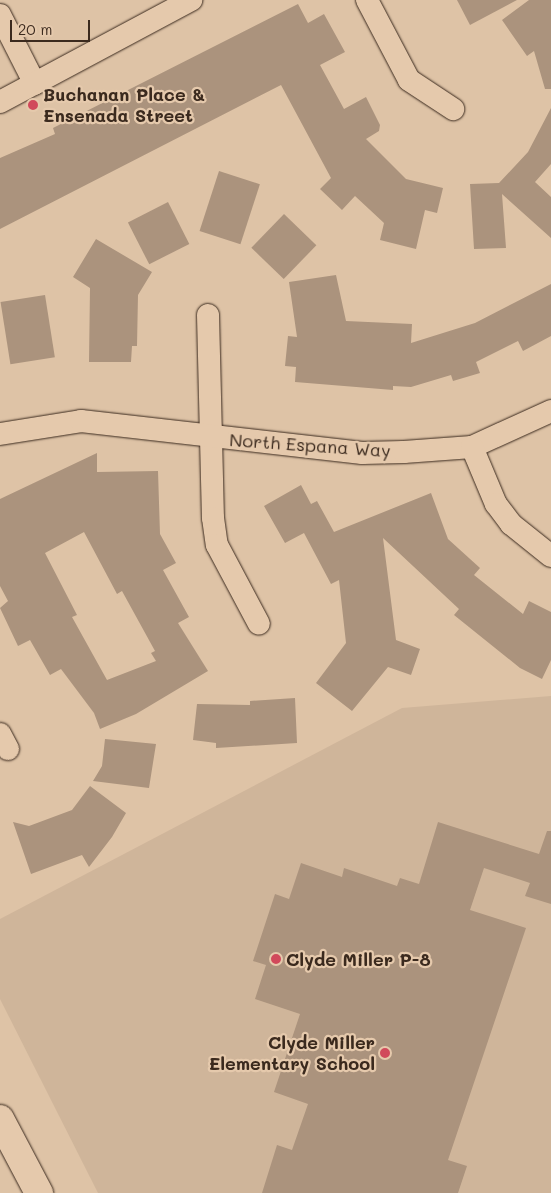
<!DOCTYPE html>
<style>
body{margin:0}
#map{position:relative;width:551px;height:1193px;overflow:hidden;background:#dec3a6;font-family:Mali,sans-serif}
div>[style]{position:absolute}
.built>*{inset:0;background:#cfb59a}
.building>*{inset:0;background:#ab937d;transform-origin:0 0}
.roads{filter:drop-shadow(0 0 1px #3b2a1e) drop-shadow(0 0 1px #3b2a1e)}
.minor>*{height:22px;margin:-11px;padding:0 11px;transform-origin:11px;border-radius:11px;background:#e5c9ac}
.tertiary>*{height:28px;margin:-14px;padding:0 14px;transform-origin:14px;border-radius:14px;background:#e5c9ac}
.dots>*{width:14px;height:14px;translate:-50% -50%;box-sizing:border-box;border:2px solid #e5c9ac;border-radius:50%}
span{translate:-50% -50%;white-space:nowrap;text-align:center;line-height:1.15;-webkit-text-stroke:4.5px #e5c9ac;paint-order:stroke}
.poi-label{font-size:18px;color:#3b2a1e;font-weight:700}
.left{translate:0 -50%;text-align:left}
.right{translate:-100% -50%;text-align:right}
.street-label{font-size:18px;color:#3b2a1e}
.scale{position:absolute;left:10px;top:20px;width:80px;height:22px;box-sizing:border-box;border:2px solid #3b2a1e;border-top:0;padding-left:6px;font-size:15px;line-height:18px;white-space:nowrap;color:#3b2a1e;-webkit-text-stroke:4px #e5c9ac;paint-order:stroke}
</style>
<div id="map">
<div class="built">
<div style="clip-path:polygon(551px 696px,551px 1193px,98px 1193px,0 999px,0 919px,402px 708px)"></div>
</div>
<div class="building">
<div style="clip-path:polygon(457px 0,517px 0,470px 25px)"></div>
<div style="clip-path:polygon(529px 0,551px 0,551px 89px,545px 89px,534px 51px,527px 56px,502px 20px)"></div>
<div style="clip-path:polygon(298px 4px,308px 23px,324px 14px,345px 52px,320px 65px,344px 109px,366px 97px,380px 125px,379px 131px,366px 139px,406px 179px,443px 188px,437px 213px,425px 210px,416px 249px,380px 240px,384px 223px,355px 196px,342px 210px,320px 189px,331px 178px,281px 85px,0 229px,0 158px,55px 134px,53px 128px)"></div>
<div style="clip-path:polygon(551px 108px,551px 164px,535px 182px,551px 197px,551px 238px,502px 194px,506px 248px,474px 249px,470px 184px,499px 183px,528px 152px)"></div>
<div style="left:219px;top:171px;width:43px;height:63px;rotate:18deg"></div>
<div style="left:168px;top:202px;width:47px;height:45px;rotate:63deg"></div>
<div style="left:284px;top:214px;width:45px;height:47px;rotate:44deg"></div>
<div style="clip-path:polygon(96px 239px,152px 272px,138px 295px,137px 346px,132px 346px,131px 362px,89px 362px,90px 288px,73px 277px)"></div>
<div style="clip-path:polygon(336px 275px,346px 321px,412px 324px,411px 343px,475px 323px,551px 284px,551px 336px,523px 351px,518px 341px,476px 362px,480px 373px,453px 381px,451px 375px,411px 387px,393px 386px,393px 390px,295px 382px,296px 367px,285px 366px,288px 336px,297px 337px,289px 282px)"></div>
<div style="left:45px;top:295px;width:63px;height:45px;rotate:81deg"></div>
<div style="clip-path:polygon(evenodd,97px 453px,97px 472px,158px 471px,160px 534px,176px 563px,163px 570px,189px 617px,178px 623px,208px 671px,136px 714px,100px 729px,94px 713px,61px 669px,50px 675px,30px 640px,18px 646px,0 608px,8px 601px,0 586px,0 499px,97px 453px,84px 532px,117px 594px,122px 591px,155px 651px,151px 653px,156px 661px,107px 680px,72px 617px,77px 615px,45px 553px,84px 532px)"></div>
<div style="clip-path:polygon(301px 485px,311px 504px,317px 501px,334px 532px,431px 493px,448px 539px,480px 568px,474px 575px,523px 614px,529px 601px,551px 612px,551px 660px,542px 679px,520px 668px,454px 615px,459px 609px,383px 538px,396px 640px,420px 649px,411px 675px,388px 667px,352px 711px,316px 683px,346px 643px,339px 580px,331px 584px,304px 533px,285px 543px,264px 506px)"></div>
<div style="clip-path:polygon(295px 698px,297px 743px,216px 748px,216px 743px,193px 740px,197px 704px,250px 705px,250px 701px)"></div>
<div style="clip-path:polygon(105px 739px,156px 744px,149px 788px,93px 781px,102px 766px)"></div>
<div style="clip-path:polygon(90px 786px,126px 813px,112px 837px,89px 867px,82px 855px,31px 874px,13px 822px,29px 826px,72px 810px)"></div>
<div style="clip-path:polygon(438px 822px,539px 854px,547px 831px,551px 831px,551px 904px,525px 896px,530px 883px,484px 868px,470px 910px,526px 928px,448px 1160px,467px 1166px,458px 1193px,262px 1193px,277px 1145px,292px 1150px,308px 1104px,274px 1092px,300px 1014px,255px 999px,266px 965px,253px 961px,275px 894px,289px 899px,301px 863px,342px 877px,344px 868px,397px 886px,400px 878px,419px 884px)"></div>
</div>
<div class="roads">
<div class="minor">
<div style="left:367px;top:0;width:90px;rotate:62.3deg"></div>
<div style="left:409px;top:80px;width:53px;rotate:33.4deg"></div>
<div style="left:0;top:15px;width:77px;rotate:63.1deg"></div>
<div style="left:0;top:102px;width:217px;rotate:-28.1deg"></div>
<div style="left:208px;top:315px;width:203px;rotate:88.6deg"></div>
<div style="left:213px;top:518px;width:27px;rotate:82deg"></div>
<div style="left:217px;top:545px;width:89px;rotate:62deg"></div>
<div style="left:0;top:434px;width:82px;rotate:-9.1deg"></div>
<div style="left:81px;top:421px;width:283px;rotate:6.5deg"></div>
<div style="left:362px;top:453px;width:42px;rotate:-1.4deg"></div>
<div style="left:404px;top:452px;width:68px;rotate:-4.2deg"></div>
<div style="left:472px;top:447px;width:87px;rotate:-24.5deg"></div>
<div style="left:472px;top:447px;width:62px;rotate:67.2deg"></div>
<div style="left:496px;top:504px;width:25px;rotate:53deg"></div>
<div style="left:511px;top:524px;width:51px;rotate:38.7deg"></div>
<div style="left:0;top:734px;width:17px;rotate:62deg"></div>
</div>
<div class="tertiary">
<div style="left:0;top:1119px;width:84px;rotate:62.2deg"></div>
</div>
</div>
<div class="dots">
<div style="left:33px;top:105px;background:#d1495b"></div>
<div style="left:276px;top:959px;background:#d1495b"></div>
<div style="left:385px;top:1053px;background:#d1495b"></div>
</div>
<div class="poi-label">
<span class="left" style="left:43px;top:105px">Buchanan Place &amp;<br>Ensenada Street</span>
<span class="left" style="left:286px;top:959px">Clyde Miller P-8</span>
<span class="right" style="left:375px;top:1053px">Clyde Miller<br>Elementary School</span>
</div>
<div class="street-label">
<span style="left:310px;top:445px;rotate:4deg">North Espana Way</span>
</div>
<div class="scale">20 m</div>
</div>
